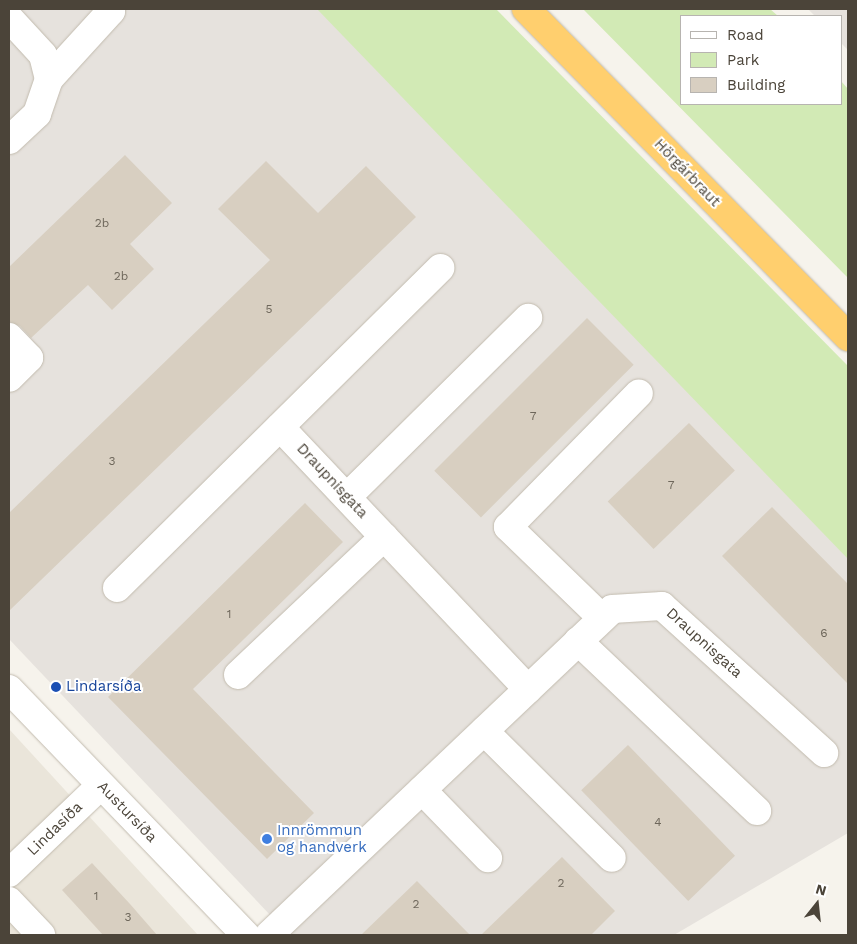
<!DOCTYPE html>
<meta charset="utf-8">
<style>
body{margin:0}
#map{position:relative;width:857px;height:944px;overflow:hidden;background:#f6f3ec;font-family:"Work Sans",sans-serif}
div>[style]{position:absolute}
.residential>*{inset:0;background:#eae5da}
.industrial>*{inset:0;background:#e6e2dd}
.green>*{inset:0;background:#d2eab5}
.building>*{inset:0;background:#d8cfc1;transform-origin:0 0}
.roads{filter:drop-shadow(0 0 1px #c2bbae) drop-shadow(0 0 1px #c2bbae)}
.minor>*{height:28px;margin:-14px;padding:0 14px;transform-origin:14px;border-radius:14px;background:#fff}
.highway>*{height:28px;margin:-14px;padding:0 14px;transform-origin:14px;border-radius:14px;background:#ffcf6e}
.dots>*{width:14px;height:14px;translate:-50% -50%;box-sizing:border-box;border:2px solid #fff;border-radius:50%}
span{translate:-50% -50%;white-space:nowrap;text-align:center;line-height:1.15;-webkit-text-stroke:4px #fff;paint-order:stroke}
.number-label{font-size:12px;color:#6e675b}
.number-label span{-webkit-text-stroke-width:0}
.street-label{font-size:15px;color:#4b4439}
.transit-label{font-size:15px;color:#164399}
.left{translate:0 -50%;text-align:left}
.shop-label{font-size:15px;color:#366cbe}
.frame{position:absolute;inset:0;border:10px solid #4b4439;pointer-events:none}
.legend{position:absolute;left:680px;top:15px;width:162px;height:90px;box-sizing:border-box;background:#fff;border:1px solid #b7b4b0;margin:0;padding:6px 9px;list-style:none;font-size:15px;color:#4b4439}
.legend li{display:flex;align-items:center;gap:10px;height:25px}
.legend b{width:25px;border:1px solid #b7b4b0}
.north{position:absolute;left:792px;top:879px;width:50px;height:50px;-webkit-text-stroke:4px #fff;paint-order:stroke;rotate:16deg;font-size:14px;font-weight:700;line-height:20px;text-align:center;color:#4b4439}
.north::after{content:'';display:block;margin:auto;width:18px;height:22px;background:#4b4439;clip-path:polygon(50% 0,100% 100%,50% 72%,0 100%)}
</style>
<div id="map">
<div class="residential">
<div style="clip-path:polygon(9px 729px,198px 935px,9px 935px)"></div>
</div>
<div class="industrial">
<div style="clip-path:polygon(9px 9px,384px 9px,848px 457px,848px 833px,674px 935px,289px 935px,9px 639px)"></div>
<div style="clip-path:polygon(808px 9px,848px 9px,848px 50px,841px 43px,841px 16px,815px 16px)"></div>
</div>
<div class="green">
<div style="clip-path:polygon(317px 9px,496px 9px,848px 366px,848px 559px)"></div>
<div style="clip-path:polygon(583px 9px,770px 9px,778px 16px,681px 16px,681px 104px,841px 104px,841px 81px,848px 89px,848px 278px)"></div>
</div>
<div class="building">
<div style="clip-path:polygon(125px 155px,172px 203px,130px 244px,154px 269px,112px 310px,88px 285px,31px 338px,20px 326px,9px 322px,9px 267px)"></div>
<div style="clip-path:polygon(266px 161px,318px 213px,366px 166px,416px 217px,9px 611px,9px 513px,270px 260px,218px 209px)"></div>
<div style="left:587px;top:318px;width:66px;height:216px;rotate:45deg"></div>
<div style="left:689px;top:423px;width:66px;height:113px;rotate:46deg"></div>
<div style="clip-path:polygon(305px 503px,343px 542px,193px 689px,314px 813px,267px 859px,108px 697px)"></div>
<div style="clip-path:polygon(772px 507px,848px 584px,848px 684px,722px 556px)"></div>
<div style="left:628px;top:745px;width:154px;height:65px;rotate:46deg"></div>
<div style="clip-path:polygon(562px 857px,615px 911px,591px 935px,481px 935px)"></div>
<div style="clip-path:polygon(92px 863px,130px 904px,157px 935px,103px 935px,62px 890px)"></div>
<div style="clip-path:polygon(417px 881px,470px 935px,361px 935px)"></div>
</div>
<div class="roads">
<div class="minor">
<div style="left:9px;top:18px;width:50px;rotate:47.4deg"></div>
<div style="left:43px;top:55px;width:25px;rotate:76deg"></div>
<div style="left:49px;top:79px;width:37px;rotate:109deg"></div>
<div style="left:37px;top:114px;width:38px;rotate:137deg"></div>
<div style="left:49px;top:79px;width:92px;rotate:-47.6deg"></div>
<div style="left:111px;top:11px;width:4px;rotate:-146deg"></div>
<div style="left:9px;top:337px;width:29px;rotate:46deg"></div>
<div style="left:29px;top:358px;width:28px;rotate:135deg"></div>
<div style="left:280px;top:427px;width:361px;rotate:46.6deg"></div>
<div style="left:347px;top:497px;width:255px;rotate:-44.7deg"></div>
<div style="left:117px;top:588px;width:455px;rotate:-44.7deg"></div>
<div style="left:602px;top:618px;width:131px;rotate:-135.9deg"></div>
<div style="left:508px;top:527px;width:187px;rotate:-45.6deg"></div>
<div style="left:578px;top:641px;width:247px;rotate:43.5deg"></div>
<div style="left:238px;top:675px;width:201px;rotate:-43.4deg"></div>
<div style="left:9px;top:689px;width:342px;rotate:46.1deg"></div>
<div style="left:484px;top:731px;width:180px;rotate:44.8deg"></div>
<div style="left:422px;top:790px;width:95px;rotate:45.9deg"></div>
<div style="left:9px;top:873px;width:127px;rotate:-43.7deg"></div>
<div style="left:9px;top:901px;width:47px;rotate:46.7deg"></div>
<div style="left:269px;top:935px;width:473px;rotate:-43.5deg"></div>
<div style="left:612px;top:609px;width:50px;rotate:-3.4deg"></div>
<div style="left:662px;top:606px;width:219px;rotate:42.2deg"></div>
</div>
<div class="highway">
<div style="left:526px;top:9px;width:460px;rotate:45.5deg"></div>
</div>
</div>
<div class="dots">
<div style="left:56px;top:687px;background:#1a4fb4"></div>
<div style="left:267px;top:839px;background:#3f7fe0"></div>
</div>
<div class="number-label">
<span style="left:102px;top:224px">2b</span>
<span style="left:121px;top:277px">2b</span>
<span style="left:269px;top:310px">5</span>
<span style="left:533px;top:417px">7</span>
<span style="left:112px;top:462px">3</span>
<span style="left:671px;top:486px">7</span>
<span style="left:229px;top:615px">1</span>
<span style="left:824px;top:634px">6</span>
<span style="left:658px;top:823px">4</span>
<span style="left:561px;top:884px">2</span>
<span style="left:96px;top:897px">1</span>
<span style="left:416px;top:905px">2</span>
<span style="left:128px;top:918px">3</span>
</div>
<div class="street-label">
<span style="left:687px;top:173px;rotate:46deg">Hörgárbraut</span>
<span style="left:332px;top:481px;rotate:47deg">Draupnisgata</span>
<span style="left:704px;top:643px;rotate:42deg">Draupnisgata</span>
<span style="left:127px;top:812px;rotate:46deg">Austursíða</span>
<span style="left:55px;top:829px;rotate:-44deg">Lindasíða</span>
</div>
<div class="transit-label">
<span class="left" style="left:66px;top:687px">Lindarsíða</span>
</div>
<div class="shop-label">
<span class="left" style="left:277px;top:839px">Innrömmun<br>og handverk</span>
</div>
<div class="frame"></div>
<ul class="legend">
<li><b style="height:6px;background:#fff"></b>Road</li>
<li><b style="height:14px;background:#d2eab5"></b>Park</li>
<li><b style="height:14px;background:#d8cfc1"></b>Building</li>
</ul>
<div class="north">N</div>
</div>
